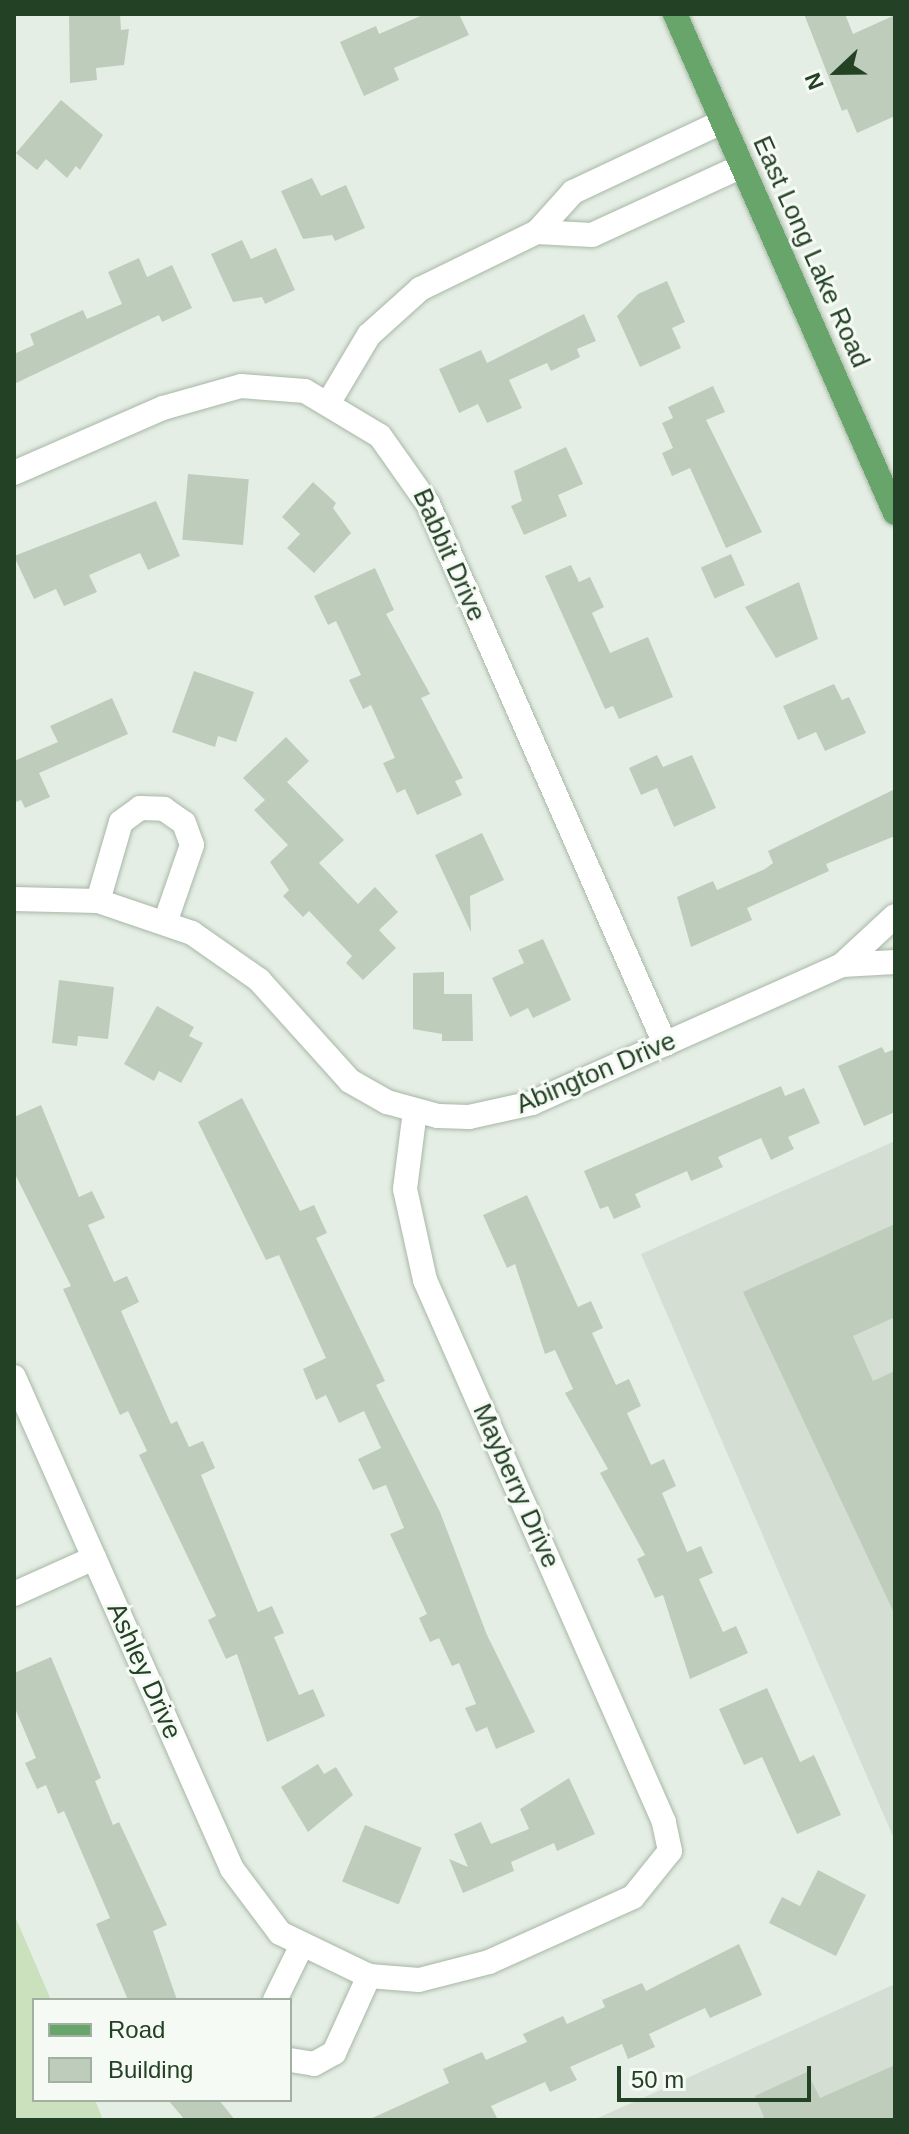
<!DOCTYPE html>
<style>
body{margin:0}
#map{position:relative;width:909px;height:2134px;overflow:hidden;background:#e5eee4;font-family:Arial,sans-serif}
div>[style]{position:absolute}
.built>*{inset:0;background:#d4ded2}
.green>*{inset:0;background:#cbe0bd}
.building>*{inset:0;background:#beccbc;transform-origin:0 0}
.roads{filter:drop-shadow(0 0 2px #a7b7a7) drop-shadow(0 0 2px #a7b7a7)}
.minor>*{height:24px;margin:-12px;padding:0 12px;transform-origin:12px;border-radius:12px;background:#fff}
.major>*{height:24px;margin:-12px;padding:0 12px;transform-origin:12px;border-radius:12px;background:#67a56b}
span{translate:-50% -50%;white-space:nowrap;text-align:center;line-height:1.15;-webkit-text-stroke:6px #f6faf5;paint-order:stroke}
.street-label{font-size:26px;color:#234124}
.frame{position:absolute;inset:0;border:16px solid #234124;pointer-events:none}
.legend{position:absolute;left:32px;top:1998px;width:260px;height:104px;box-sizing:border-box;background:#f6faf5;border:2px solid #a2b0a1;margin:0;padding:10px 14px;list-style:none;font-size:24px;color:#234124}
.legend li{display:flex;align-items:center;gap:16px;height:40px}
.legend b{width:40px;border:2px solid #a2b0a1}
.north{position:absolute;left:797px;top:32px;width:80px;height:80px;-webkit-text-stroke:6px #f6faf5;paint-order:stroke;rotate:248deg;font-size:22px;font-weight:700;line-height:32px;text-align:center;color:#234124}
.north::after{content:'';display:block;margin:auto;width:28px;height:36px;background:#234124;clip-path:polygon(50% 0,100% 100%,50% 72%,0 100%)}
.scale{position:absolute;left:617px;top:2066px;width:194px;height:36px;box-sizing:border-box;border:4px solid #234124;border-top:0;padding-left:10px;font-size:24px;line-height:28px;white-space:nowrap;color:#234124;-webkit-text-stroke:6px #f6faf5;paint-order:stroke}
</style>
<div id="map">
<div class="built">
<div style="clip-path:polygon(895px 1141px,895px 1841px,641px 1254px)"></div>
<div style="clip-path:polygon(895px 1984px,895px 2120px,593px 2120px,634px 2102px)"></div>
</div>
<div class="green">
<div style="clip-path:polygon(14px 1914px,51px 2000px,34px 2000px,34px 2100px,95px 2100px,103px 2120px,14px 2120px)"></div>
</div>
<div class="building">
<div style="clip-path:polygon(69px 14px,120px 14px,121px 30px,129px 29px,124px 65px,96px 68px,97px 80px,70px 83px)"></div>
<div style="clip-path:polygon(425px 14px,459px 14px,469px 35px,394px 68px,399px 80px,364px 96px,340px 42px,376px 26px,379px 34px)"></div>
<div style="clip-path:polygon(804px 14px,845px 14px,853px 34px,895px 15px,895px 116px,857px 133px,847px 109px,842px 111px)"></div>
<div style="clip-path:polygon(61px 100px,103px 135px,80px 170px,76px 166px,67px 178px,46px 159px,37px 170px,16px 153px)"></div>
<div style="clip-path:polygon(312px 178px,321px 196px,346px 185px,365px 228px,335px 241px,332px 235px,303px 239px,281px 191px)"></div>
<div style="clip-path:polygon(242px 240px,251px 259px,276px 248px,295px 290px,265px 304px,262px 297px,233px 302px,211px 254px)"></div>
<div style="clip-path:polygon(139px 258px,147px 277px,172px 265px,192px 308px,162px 322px,159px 315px,14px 384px,14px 354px,34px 345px,30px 334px,83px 310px,87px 319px,122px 304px,108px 272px)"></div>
<div style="clip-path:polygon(667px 281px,685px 322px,672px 328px,681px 348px,640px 367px,617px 316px,638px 294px)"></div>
<div style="clip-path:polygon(584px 314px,596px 341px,577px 349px,580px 357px,551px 371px,547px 363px,509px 380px,522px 408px,487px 423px,478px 404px,459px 413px,439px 369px,481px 350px,487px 363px)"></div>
<div style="clip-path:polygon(713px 386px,725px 412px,706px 420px,762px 532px,726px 548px,690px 468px,672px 476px,662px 453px,673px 448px,662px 423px,673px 418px,668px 407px)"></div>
<div style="clip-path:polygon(566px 447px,583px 484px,558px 495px,567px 516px,524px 535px,511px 506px,522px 501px,514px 471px)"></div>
<div style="left:188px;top:474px;width:61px;height:66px;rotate:5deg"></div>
<div style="clip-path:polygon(313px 482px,336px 503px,333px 508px,351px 533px,314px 573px,287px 548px,300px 534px,282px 517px)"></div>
<div style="clip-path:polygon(156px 501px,180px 556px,148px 570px,140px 553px,89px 575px,97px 592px,64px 606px,56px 589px,34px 599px,14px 556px)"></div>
<div style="left:731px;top:554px;width:34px;height:33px;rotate:66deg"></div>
<div style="clip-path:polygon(571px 565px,579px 582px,590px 577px,604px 607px,592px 613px,610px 653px,648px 637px,673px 697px,619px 719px,613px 706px,605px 709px,545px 576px)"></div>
<div style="clip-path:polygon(375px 568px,394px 610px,386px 614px,430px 694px,421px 698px,463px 778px,455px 781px,462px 795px,417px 815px,405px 789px,397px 793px,383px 763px,395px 758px,371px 705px,363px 709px,349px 680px,361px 675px,336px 621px,328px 625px,314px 596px)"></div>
<div style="clip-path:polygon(799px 582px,818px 639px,776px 658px,745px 607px)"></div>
<div style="clip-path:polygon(194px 671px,254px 692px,236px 742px,218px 736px,215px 747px,172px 732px)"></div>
<div style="clip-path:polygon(834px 684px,842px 700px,849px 697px,866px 733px,825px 751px,816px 732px,798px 740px,783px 706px)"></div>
<div style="clip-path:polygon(112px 698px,128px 734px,39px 773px,50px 797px,25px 808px,21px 800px,14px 803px,14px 761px,58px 742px,50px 726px)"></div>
<div style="clip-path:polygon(286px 737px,309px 761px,287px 782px,344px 840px,319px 863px,358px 904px,375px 887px,398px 912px,379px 930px,396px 948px,363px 980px,346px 963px,352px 956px,309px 911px,303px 917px,283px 896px,289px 890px,270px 862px,288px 845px,254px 810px,265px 800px,243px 778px)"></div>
<div style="clip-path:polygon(657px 755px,663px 767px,692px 755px,716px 808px,674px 827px,657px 788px,641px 795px,629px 768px)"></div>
<div style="clip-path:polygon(895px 789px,895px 836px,826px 864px,829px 871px,747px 908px,752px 920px,691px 947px,677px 897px,713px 881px,717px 890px,765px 869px,773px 863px,768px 851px)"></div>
<div style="clip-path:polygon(482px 833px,504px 880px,470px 896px,471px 932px,435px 855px)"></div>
<div style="clip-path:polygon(543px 939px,571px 1000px,533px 1018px,528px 1008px,510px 1017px,492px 978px,524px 963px,518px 950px)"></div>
<div style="clip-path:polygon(444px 972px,444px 994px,472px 994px,473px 1041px,442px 1041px,442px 1034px,413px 1029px,413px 973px)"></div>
<div style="clip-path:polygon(59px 980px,114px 987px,108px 1039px,78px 1036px,77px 1046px,52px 1043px)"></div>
<div style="clip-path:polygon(157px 1006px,194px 1027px,189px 1036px,203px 1043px,181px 1083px,159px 1071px,154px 1081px,124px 1064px)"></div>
<div style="clip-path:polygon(882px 1047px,885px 1053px,895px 1049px,895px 1112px,864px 1126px,838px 1066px)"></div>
<div style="clip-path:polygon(781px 1086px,785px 1096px,804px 1088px,820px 1123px,788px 1137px,794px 1149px,771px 1160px,761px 1138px,718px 1157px,723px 1167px,691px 1181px,687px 1171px,635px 1194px,641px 1207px,614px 1219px,608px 1206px,600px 1209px,584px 1171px)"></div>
<div style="clip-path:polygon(242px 1098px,300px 1211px,314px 1205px,327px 1233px,316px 1238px,385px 1381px,376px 1385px,440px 1512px,487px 1635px,535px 1732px,496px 1749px,487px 1727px,476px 1732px,465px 1708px,476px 1704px,459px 1663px,452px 1666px,439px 1638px,430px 1642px,419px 1618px,427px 1614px,390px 1534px,404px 1528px,386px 1485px,373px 1490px,358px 1459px,381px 1448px,364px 1411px,339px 1423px,326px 1395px,316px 1400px,303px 1369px,326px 1358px,279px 1255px,266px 1260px,198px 1122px)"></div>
<div style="clip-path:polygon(41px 1105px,79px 1197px,92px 1191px,105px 1218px,88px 1225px,114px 1282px,127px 1276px,139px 1302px,121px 1311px,171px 1424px,177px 1421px,189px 1447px,203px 1441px,215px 1468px,201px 1475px,258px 1612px,272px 1606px,284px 1633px,274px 1637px,299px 1695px,313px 1689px,325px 1716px,267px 1742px,237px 1654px,226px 1659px,208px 1620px,216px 1616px,139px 1455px,147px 1451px,128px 1411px,120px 1415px,63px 1289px,71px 1286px,14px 1172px,14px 1117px)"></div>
<div style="clip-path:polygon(527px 1195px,578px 1307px,591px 1301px,603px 1328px,592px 1333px,616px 1385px,629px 1379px,641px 1406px,627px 1413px,651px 1465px,664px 1459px,676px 1486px,662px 1493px,687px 1552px,701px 1546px,713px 1573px,699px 1579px,723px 1632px,736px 1626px,748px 1653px,690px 1679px,663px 1595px,655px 1598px,637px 1559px,645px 1555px,600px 1473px,608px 1469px,565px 1393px,573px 1389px,555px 1350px,545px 1354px,515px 1264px,507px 1268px,483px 1215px)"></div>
<div style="clip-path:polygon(895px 1224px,895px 1317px,853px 1336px,873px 1381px,895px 1371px,895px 1615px,743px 1292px)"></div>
<div style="clip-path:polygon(51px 1657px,101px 1778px,95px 1781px,113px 1825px,119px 1822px,167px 1925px,153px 1931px,177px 2000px,128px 2000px,96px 1924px,110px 1918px,64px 1811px,58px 1814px,46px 1785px,37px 1789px,25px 1763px,36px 1758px,14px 1706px,14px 1673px)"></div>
<div style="clip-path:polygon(767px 1688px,800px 1762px,814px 1755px,841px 1815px,797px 1834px,762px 1757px,744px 1765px,719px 1709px)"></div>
<div style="clip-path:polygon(318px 1764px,324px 1774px,336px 1767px,353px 1795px,308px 1832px,281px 1787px)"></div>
<div style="clip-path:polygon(569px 1778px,595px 1834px,557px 1851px,554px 1843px,511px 1862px,514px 1871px,463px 1893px,449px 1859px,468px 1867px,454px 1834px,481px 1822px,491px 1844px,529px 1829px,520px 1809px)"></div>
<div style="left:365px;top:1825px;width:61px;height:61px;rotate:22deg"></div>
<div style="clip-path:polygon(818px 1870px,866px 1895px,836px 1956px,769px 1923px,782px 1897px,800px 1906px)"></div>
<div style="clip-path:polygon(739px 1944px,762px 1995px,710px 2018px,705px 2008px,649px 2034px,655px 2047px,628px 2059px,622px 2044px,570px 2067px,577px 2080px,550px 2092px,545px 2082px,491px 2106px,498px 2120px,368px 2120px,449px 2083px,443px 2069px,482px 2052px,486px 2060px,527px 2042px,523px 2034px,563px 2016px,567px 2024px,605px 2007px,602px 2000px,642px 1983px,646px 1991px)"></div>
<div style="clip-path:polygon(895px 2065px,895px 2120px,765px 2120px,755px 2096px,807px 2072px,820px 2098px)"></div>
<div style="clip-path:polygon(168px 2100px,219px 2100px,235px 2120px,185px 2120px)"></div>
</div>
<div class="roads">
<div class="minor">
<div style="left:537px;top:232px;width:55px;rotate:3.1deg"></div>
<div style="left:592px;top:235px;width:165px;rotate:-24.7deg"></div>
<div style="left:329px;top:402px;width:78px;rotate:-59.2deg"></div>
<div style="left:369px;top:335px;width:69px;rotate:-42deg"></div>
<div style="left:420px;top:289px;width:130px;rotate:-26deg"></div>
<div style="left:537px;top:232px;width:54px;rotate:-48deg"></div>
<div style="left:573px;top:192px;width:165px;rotate:-25.2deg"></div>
<div style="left:14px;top:473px;width:163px;rotate:-23.6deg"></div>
<div style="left:163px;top:408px;width:81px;rotate:-15.8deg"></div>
<div style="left:241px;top:386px;width:64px;rotate:4.5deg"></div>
<div style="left:305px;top:391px;width:87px;rotate:31deg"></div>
<div style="left:380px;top:436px;width:83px;rotate:54.8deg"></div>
<div style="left:428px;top:504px;width:590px;rotate:66.3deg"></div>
<div style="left:14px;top:899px;width:84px;rotate:1.4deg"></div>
<div style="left:98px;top:901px;width:99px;rotate:18.8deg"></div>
<div style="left:192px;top:933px;width:82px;rotate:35deg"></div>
<div style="left:259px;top:980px;width:136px;rotate:48deg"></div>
<div style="left:350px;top:1081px;width:43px;rotate:29.6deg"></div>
<div style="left:387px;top:1102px;width:53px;rotate:15.4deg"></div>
<div style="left:438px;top:1116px;width:31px;rotate:2deg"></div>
<div style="left:469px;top:1117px;width:65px;rotate:-12.5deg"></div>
<div style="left:532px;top:1103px;width:339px;rotate:-24deg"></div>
<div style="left:842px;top:965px;width:53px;rotate:-3.2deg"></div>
<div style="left:98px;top:901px;width:82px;rotate:-73.8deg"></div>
<div style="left:121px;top:822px;width:24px;rotate:-36deg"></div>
<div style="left:140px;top:808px;width:24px;rotate:2deg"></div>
<div style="left:164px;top:809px;width:24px;rotate:35deg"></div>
<div style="left:184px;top:823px;width:23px;rotate:70deg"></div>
<div style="left:192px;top:845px;width:79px;rotate:109.1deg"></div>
<div style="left:842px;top:965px;width:72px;rotate:-42.8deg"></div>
<div style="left:14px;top:1377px;width:538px;rotate:66.1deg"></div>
<div style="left:232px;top:1869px;width:80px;rotate:53.1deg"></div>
<div style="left:280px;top:1933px;width:99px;rotate:25.8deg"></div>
<div style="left:369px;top:1976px;width:50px;rotate:4.6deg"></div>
<div style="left:419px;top:1980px;width:72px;rotate:-14.4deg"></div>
<div style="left:489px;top:1962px;width:158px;rotate:-24.3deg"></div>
<div style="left:633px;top:1897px;width:59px;rotate:-51.2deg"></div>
<div style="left:670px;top:1851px;width:30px;rotate:-102deg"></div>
<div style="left:664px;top:1822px;width:592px;rotate:-113.8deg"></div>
<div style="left:425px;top:1280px;width:93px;rotate:-102.4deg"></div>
<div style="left:405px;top:1189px;width:79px;rotate:-82.7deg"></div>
<div style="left:14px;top:1594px;width:88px;rotate:-24.2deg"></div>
<div style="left:275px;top:2000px;width:59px;rotate:-63.9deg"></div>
<div style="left:290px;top:2060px;width:24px;rotate:9deg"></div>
<div style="left:314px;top:2064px;width:23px;rotate:-29deg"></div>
<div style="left:334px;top:2053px;width:85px;rotate:-65.6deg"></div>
</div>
<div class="major">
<div style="left:675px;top:14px;width:545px;rotate:66.21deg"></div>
</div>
</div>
<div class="street-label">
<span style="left:811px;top:252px;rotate:66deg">East Long Lake Road</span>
<span style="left:449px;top:555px;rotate:66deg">Babbit Drive</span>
<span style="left:596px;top:1073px;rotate:-23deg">Abington Drive</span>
<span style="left:516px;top:1486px;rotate:66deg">Mayberry Drive</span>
<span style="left:144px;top:1671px;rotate:66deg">Ashley Drive</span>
</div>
<div class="frame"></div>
<ul class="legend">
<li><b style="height:10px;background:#67a56b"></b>Road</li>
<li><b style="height:22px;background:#beccbc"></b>Building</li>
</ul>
<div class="north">N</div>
<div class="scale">50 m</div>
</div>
